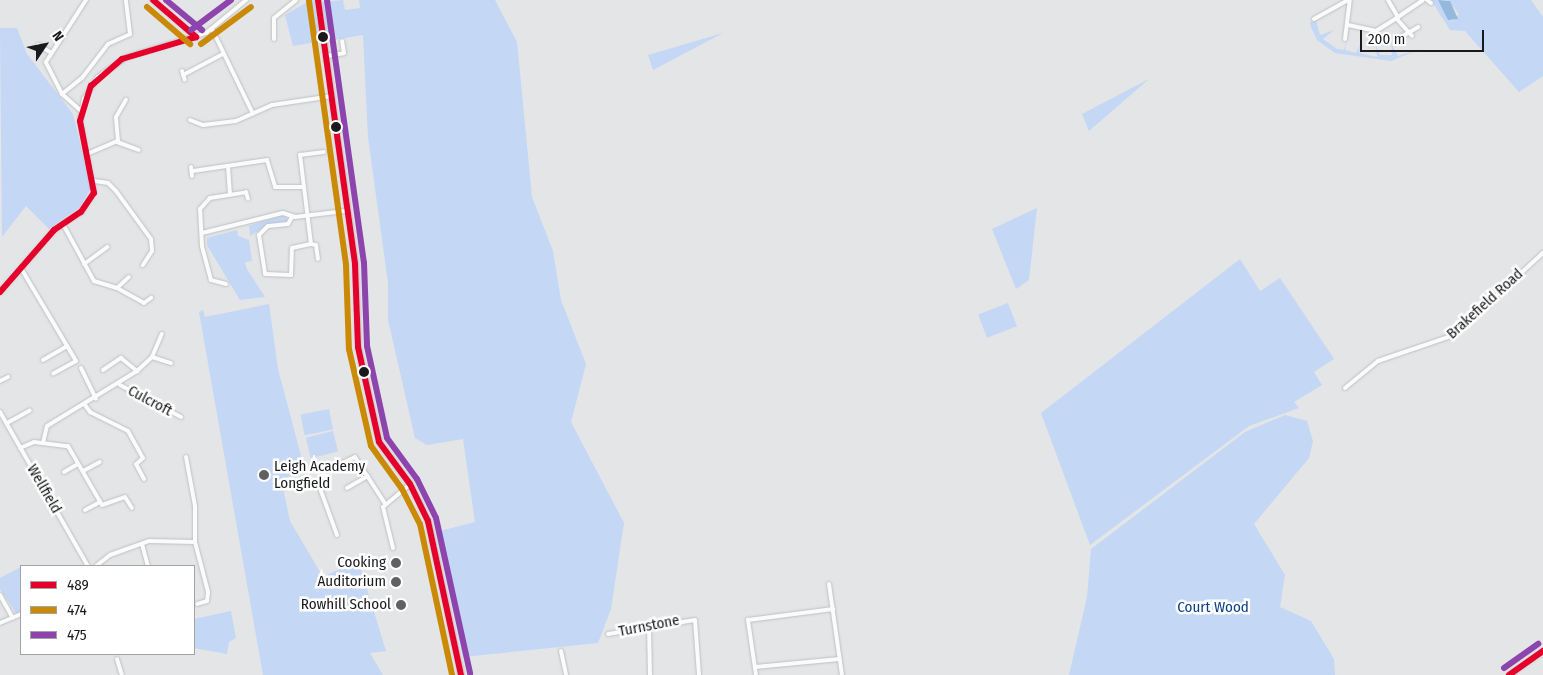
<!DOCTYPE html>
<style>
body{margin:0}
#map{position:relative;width:1543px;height:675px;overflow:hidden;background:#e3e5e7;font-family:"Fira Sans Condensed",sans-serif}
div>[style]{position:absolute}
.green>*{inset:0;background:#c4d7f4;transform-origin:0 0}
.water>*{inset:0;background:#95b8df}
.roads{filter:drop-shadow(0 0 1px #bfc0c2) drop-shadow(0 0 1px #bfc0c2)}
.minor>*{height:4px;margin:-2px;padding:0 2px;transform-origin:2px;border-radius:2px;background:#fbfbfb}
.major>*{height:5px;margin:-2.5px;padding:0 2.5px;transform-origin:2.5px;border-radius:2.5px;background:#fbfbfb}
.bus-1>*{height:6px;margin:-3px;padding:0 3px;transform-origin:3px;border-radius:3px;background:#e4002b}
.bus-2>*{height:6px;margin:-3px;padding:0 3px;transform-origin:3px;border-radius:3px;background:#cb8a05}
.bus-3>*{height:6px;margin:-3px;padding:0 3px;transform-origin:3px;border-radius:3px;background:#8e44ad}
.dots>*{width:14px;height:14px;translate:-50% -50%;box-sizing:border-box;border:2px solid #fff;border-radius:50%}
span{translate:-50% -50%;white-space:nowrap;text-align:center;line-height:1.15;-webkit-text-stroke:5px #fff;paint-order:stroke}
.street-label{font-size:15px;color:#191a1b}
.poi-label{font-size:15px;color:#191a1b}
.left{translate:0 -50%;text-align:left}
.right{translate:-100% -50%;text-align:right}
.park-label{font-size:15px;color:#0c3f84}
.legend{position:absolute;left:20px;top:565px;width:175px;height:90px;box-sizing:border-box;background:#fff;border:1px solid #a3a3a4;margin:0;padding:6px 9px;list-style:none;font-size:15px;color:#191a1b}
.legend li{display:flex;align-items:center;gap:10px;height:25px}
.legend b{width:25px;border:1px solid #a3a3a4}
.north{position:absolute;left:20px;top:20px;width:50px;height:50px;-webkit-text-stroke:4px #fff;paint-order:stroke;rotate:56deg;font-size:14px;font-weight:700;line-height:20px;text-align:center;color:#191a1b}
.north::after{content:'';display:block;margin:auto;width:18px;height:22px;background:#191a1b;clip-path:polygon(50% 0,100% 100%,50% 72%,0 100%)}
.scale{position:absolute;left:1360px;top:30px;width:124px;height:22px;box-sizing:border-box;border:2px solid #191a1b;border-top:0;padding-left:6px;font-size:15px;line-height:18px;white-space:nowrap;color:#191a1b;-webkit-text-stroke:4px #fff;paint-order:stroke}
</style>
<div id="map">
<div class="green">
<div style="clip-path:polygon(311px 0,316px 0,322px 41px,293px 46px,285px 15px)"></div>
<div style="clip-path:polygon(343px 0,345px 10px,360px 8px,359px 0,495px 0,517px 42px,532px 197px,553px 251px,561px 300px,586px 364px,571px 422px,624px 523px,611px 609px,598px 643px,463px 657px,436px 532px,475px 522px,463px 439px,427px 445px,415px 438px,388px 320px,388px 283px,368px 137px,363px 35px,328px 41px,322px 2px)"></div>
<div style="clip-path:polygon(1431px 0,1438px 0,1453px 21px,1459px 14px,1448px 0,1531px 0,1543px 17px,1543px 76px,1519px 92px,1465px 31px,1450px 30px)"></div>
<div style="clip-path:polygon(1320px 18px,1316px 21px,1320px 35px,1334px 30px,1323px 39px,1337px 49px,1344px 50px,1347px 37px,1345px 50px,1356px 53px,1360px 45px,1359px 53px,1377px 57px,1376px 45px,1380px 55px,1392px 55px,1391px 43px,1398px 56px,1420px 49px,1391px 61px,1335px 53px,1317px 40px,1311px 27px,1310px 22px)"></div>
<div style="clip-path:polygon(0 28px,17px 28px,27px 54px,73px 114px,91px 188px,80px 207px,49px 229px,26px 206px,2px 237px)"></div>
<div style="clip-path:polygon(723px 33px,653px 70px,648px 55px)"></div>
<div style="clip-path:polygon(1149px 79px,1089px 131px,1082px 114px)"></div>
<div style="clip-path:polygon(1037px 208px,1029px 280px,1016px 289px,992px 229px)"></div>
<div style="clip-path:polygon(283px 214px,289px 222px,269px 224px,250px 236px,249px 226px)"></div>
<div style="clip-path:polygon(237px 230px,238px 236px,249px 240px,252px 261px,245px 262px,247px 269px,265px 297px,240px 300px,207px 245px,207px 238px)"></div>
<div style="clip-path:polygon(1240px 259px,1260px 291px,1280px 278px,1334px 359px,1314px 372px,1322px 385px,1294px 402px,1299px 408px,1249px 426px,1090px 545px,1041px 413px)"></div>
<div style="left:1008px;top:303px;width:25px;height:32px;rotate:69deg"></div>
<div style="clip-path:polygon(269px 304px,278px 369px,305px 471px,285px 478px,283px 488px,290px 521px,323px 577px,358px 560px,386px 651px,370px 653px,383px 675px,263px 675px,199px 312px,203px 310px,205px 317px)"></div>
<div style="left:329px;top:409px;width:21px;height:29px;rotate:79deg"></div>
<div style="clip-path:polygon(1285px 415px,1307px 421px,1313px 441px,1309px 458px,1254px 524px,1285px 575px,1280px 607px,1311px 621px,1334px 659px,1335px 675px,1069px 675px,1087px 597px,1091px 549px,1245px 432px)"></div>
<div style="left:333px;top:431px;width:21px;height:28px;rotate:76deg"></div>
<div style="clip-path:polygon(21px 567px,21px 611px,16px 613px,0 589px,0 578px)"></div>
<div style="clip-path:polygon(231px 611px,236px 638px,229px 642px,227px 654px,194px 648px,194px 619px)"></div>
</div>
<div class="water">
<div style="clip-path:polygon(1438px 0,1450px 1px,1458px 19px,1448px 20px)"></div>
</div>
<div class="roads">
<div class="minor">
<div style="left:153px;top:0;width:57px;rotate:40.7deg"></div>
<div style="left:1388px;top:0;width:20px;rotate:60deg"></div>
<div style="left:1398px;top:17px;width:30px;rotate:-34deg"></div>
<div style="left:1427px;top:0;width:5px;rotate:37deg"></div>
<div style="left:1396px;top:18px;width:24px;rotate:48deg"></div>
<div style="left:1314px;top:19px;width:39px;rotate:-29deg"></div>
<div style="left:1348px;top:25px;width:29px;rotate:12deg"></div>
<div style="left:1376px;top:31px;width:26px;rotate:-32deg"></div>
<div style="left:212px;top:29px;width:94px;rotate:64.2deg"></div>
<div style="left:1401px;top:37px;width:20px;rotate:-30deg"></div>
<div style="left:274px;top:39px;width:21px;rotate:-90deg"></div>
<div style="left:274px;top:18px;width:28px;rotate:-39deg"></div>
<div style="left:1345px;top:39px;width:39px;rotate:-83deg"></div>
<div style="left:38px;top:45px;width:16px;rotate:30deg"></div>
<div style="left:326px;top:56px;width:18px;rotate:-9deg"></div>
<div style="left:344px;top:53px;width:12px;rotate:-99deg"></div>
<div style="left:182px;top:71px;width:9px;rotate:72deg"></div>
<div style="left:183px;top:75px;width:45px;rotate:-27.7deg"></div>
<div style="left:62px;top:94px;width:26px;rotate:-39deg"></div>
<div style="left:82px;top:78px;width:43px;rotate:-52.6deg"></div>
<div style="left:108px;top:44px;width:24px;rotate:-24deg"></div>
<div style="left:130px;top:34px;width:34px;rotate:-97deg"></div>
<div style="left:80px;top:110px;width:24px;rotate:-138deg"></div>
<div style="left:62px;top:94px;width:36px;rotate:-117deg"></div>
<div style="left:46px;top:62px;width:74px;rotate:-57.2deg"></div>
<div style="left:190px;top:120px;width:14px;rotate:21deg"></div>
<div style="left:203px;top:125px;width:33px;rotate:-7deg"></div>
<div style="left:236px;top:121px;width:39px;rotate:-24deg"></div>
<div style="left:272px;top:105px;width:61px;rotate:-8.5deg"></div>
<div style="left:117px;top:142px;width:23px;rotate:20deg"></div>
<div style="left:87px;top:154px;width:34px;rotate:-23deg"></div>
<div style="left:118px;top:141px;width:24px;rotate:-95deg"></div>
<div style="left:116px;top:117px;width:20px;rotate:-60deg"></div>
<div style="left:228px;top:166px;width:28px;rotate:86deg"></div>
<div style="left:191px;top:167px;width:9px;rotate:84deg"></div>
<div style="left:193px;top:171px;width:75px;rotate:-8.5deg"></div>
<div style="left:267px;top:160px;width:28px;rotate:73deg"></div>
<div style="left:275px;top:187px;width:27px"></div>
<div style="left:95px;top:181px;width:13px;rotate:9deg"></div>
<div style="left:108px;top:183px;width:11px;rotate:45deg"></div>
<div style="left:116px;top:191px;width:59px;rotate:53.9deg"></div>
<div style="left:151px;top:239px;width:12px;rotate:85deg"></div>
<div style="left:152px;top:251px;width:17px;rotate:123deg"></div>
<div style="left:292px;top:217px;width:8px;rotate:120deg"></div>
<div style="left:288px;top:224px;width:20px;rotate:174deg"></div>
<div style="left:268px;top:226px;width:13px;rotate:135deg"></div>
<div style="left:259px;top:235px;width:39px;rotate:81deg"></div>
<div style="left:265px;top:274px;width:26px;rotate:2deg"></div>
<div style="left:291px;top:275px;width:27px;rotate:-88deg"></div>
<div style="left:292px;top:248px;width:19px;rotate:-12deg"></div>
<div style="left:311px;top:244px;width:90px;rotate:-97deg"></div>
<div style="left:300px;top:155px;width:24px;rotate:-7deg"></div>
<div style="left:63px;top:224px;width:65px;rotate:61.5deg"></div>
<div style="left:94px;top:281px;width:24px;rotate:17deg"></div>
<div style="left:117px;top:288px;width:16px;rotate:-43deg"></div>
<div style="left:202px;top:233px;width:83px;rotate:-13.9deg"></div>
<div style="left:283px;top:213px;width:13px;rotate:18deg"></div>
<div style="left:295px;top:217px;width:50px;rotate:-6.8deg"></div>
<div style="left:311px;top:244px;width:5px;rotate:11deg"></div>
<div style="left:316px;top:245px;width:14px;rotate:82deg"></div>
<div style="left:84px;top:264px;width:29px;rotate:-36deg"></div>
<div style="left:22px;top:270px;width:106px;rotate:59.3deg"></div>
<div style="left:76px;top:361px;width:26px;rotate:151deg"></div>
<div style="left:226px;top:284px;width:16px;rotate:-165deg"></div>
<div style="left:211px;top:280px;width:35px;rotate:-105deg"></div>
<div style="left:202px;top:246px;width:37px;rotate:-93deg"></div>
<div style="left:200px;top:209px;width:15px;rotate:-48deg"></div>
<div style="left:210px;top:198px;width:36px;rotate:-9deg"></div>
<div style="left:246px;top:192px;width:7px;rotate:74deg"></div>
<div style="left:117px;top:288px;width:31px;rotate:29deg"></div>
<div style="left:144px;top:303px;width:9px;rotate:-36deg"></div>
<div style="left:0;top:292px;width:82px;rotate:-48.9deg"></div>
<div style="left:54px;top:230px;width:32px;rotate:-34deg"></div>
<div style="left:81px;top:212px;width:23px;rotate:-56deg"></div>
<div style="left:94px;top:193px;width:73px;rotate:-101deg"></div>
<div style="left:80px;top:121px;width:22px;rotate:-80deg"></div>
<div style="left:84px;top:99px;width:26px;rotate:-58deg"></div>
<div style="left:98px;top:77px;width:35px;rotate:-35deg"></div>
<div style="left:127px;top:57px;width:83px;rotate:-16.9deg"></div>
<div style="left:206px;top:33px;width:52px;rotate:-39.5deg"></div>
<div style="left:152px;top:357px;width:20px;rotate:18deg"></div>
<div style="left:43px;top:360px;width:28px;rotate:-30deg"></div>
<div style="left:81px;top:368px;width:34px;rotate:64deg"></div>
<div style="left:103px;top:370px;width:22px;rotate:-34deg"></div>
<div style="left:121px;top:358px;width:21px;rotate:39deg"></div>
<div style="left:0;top:381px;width:9px;rotate:-27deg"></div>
<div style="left:120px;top:385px;width:69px;rotate:27.7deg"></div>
<div style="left:1345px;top:388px;width:43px;rotate:-39.3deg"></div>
<div style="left:1378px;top:361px;width:80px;rotate:-18.9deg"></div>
<div style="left:1454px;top:335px;width:121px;rotate:-42.7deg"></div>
<div style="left:85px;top:405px;width:9px;rotate:54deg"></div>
<div style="left:90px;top:412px;width:42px;rotate:26.6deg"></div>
<div style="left:128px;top:431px;width:31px;rotate:61deg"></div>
<div style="left:143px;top:458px;width:9px;rotate:139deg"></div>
<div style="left:136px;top:464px;width:17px;rotate:62deg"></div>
<div style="left:0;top:412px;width:177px;rotate:60.3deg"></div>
<div style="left:7px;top:423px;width:26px;rotate:-29deg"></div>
<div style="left:43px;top:443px;width:17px;rotate:-77deg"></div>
<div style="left:47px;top:426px;width:105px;rotate:-31.4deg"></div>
<div style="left:137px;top:371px;width:21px;rotate:-43deg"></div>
<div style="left:152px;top:357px;width:25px;rotate:-67deg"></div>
<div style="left:20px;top:448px;width:15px;rotate:-23deg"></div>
<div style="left:34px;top:442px;width:34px;rotate:7deg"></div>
<div style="left:68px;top:446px;width:68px;rotate:60deg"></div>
<div style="left:102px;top:505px;width:24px;rotate:-19deg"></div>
<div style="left:125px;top:497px;width:13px;rotate:58deg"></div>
<div style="left:186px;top:457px;width:50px;rotate:79.6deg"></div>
<div style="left:195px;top:506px;width:36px;rotate:90deg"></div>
<div style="left:195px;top:542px;width:52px;rotate:75.4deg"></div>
<div style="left:208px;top:592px;width:9px;rotate:96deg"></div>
<div style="left:207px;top:601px;width:10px;rotate:163deg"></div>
<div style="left:83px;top:471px;width:19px;rotate:-28deg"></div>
<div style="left:64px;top:472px;width:16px;rotate:-30deg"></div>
<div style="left:347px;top:488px;width:24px;rotate:-30deg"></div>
<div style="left:85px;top:510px;width:17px;rotate:-28deg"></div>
<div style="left:337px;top:535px;width:47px;rotate:-110deg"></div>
<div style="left:321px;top:491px;width:20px;rotate:-79deg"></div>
<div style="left:325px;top:471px;width:33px;rotate:-25deg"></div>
<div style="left:355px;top:457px;width:54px;rotate:57.2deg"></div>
<div style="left:142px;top:544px;width:23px;rotate:75deg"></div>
<div style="left:393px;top:548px;width:42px;rotate:-103.7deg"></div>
<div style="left:383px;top:507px;width:35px;rotate:-40deg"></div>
<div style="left:96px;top:566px;width:18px;rotate:-38deg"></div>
<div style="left:110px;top:555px;width:41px;rotate:-19.7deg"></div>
<div style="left:149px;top:541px;width:46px;rotate:1.2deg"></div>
<div style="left:829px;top:584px;width:92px;rotate:81.9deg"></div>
<div style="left:0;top:595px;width:26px;rotate:61deg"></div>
<div style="left:0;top:623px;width:23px;rotate:-23deg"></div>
<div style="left:649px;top:627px;width:48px;rotate:88.8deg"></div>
<div style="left:608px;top:634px;width:88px;rotate:-9.1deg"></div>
<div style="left:695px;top:620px;width:55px;rotate:85.8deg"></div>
<div style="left:561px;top:651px;width:25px;rotate:78deg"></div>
<div style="left:117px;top:659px;width:17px;rotate:73deg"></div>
<div style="left:755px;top:667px;width:85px;rotate:-5.4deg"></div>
<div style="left:756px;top:675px;width:56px;rotate:-98.3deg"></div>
<div style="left:748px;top:620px;width:86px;rotate:-7.4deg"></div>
<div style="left:1509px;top:675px;width:42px;rotate:-35.2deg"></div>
</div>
<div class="major">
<div style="left:318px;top:0;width:267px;rotate:82deg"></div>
<div style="left:355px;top:264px;width:83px;rotate:87.9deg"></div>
<div style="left:358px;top:347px;width:97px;rotate:77.5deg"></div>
<div style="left:379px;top:442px;width:52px;rotate:53.6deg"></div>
<div style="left:410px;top:484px;width:41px;rotate:64.1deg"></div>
<div style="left:428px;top:521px;width:157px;rotate:77.9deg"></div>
</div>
</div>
<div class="bus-1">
<div style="left:153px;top:0;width:57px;rotate:40.7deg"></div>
<div style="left:318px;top:0;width:267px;rotate:82deg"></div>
<div style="left:355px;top:264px;width:83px;rotate:87.9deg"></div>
<div style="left:358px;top:347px;width:97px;rotate:77.5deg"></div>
<div style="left:379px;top:442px;width:52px;rotate:53.6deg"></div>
<div style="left:410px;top:484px;width:41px;rotate:64.1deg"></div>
<div style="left:428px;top:521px;width:157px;rotate:77.9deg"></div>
<div style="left:0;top:292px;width:82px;rotate:-48.9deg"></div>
<div style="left:54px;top:230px;width:32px;rotate:-34deg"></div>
<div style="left:81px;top:212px;width:23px;rotate:-56deg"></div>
<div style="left:94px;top:193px;width:73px;rotate:-101deg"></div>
<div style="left:80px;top:121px;width:37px;rotate:-73deg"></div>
<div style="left:91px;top:86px;width:41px;rotate:-41.1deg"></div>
<div style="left:122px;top:59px;width:77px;rotate:-16.6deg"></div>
<div style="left:1509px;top:675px;width:42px;rotate:-35.2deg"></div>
</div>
<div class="bus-2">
<div style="left:309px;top:1px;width:267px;rotate:82deg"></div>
<div style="left:346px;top:265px;width:84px;rotate:88deg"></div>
<div style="left:349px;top:349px;width:99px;rotate:77.2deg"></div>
<div style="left:371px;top:446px;width:53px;rotate:54.2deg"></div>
<div style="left:402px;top:489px;width:39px;rotate:63deg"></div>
<div style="left:420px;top:524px;width:154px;rotate:78deg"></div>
<div style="left:147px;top:7px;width:57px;rotate:40.7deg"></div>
<div style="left:201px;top:44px;width:62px;rotate:-36.5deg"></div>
</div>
<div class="bus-3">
<div style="left:166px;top:0;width:47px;rotate:39.8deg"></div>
<div style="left:327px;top:0;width:266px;rotate:82deg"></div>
<div style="left:364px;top:263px;width:83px;rotate:87.9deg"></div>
<div style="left:367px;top:346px;width:94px;rotate:77.7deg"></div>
<div style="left:387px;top:438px;width:51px;rotate:53.8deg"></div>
<div style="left:417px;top:479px;width:43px;rotate:64deg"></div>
<div style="left:436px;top:518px;width:159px;rotate:77.6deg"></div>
<div style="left:191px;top:30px;width:50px;rotate:-36.9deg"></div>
<div style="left:1504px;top:668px;width:42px;rotate:-35.2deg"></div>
</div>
<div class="dots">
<div style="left:323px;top:37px;background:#191a1b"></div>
<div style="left:336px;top:127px;background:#191a1b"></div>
<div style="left:364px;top:372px;background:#191a1b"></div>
<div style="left:264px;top:475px;background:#606162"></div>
<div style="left:396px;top:563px;background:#606162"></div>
<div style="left:396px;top:582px;background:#606162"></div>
<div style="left:401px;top:605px;background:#606162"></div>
</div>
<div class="street-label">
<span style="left:1485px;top:304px;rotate:-42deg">Brakefield Road</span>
<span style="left:150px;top:401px;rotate:28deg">Culcroft</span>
<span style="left:44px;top:489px;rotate:60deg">Wellfield</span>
<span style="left:649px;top:626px;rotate:-11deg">Turnstone</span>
</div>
<div class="poi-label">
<span class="left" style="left:274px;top:475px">Leigh Academy<br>Longfield</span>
<span class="right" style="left:386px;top:563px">Cooking</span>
<span class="right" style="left:386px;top:582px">Auditorium</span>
<span class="right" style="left:391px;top:605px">Rowhill School</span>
</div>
<div class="park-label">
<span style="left:1213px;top:608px">Court Wood</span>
</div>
<ul class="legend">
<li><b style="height:6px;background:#e4002b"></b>489</li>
<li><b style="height:6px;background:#cb8a05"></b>474</li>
<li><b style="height:6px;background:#8e44ad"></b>475</li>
</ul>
<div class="north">N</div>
<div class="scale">200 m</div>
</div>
